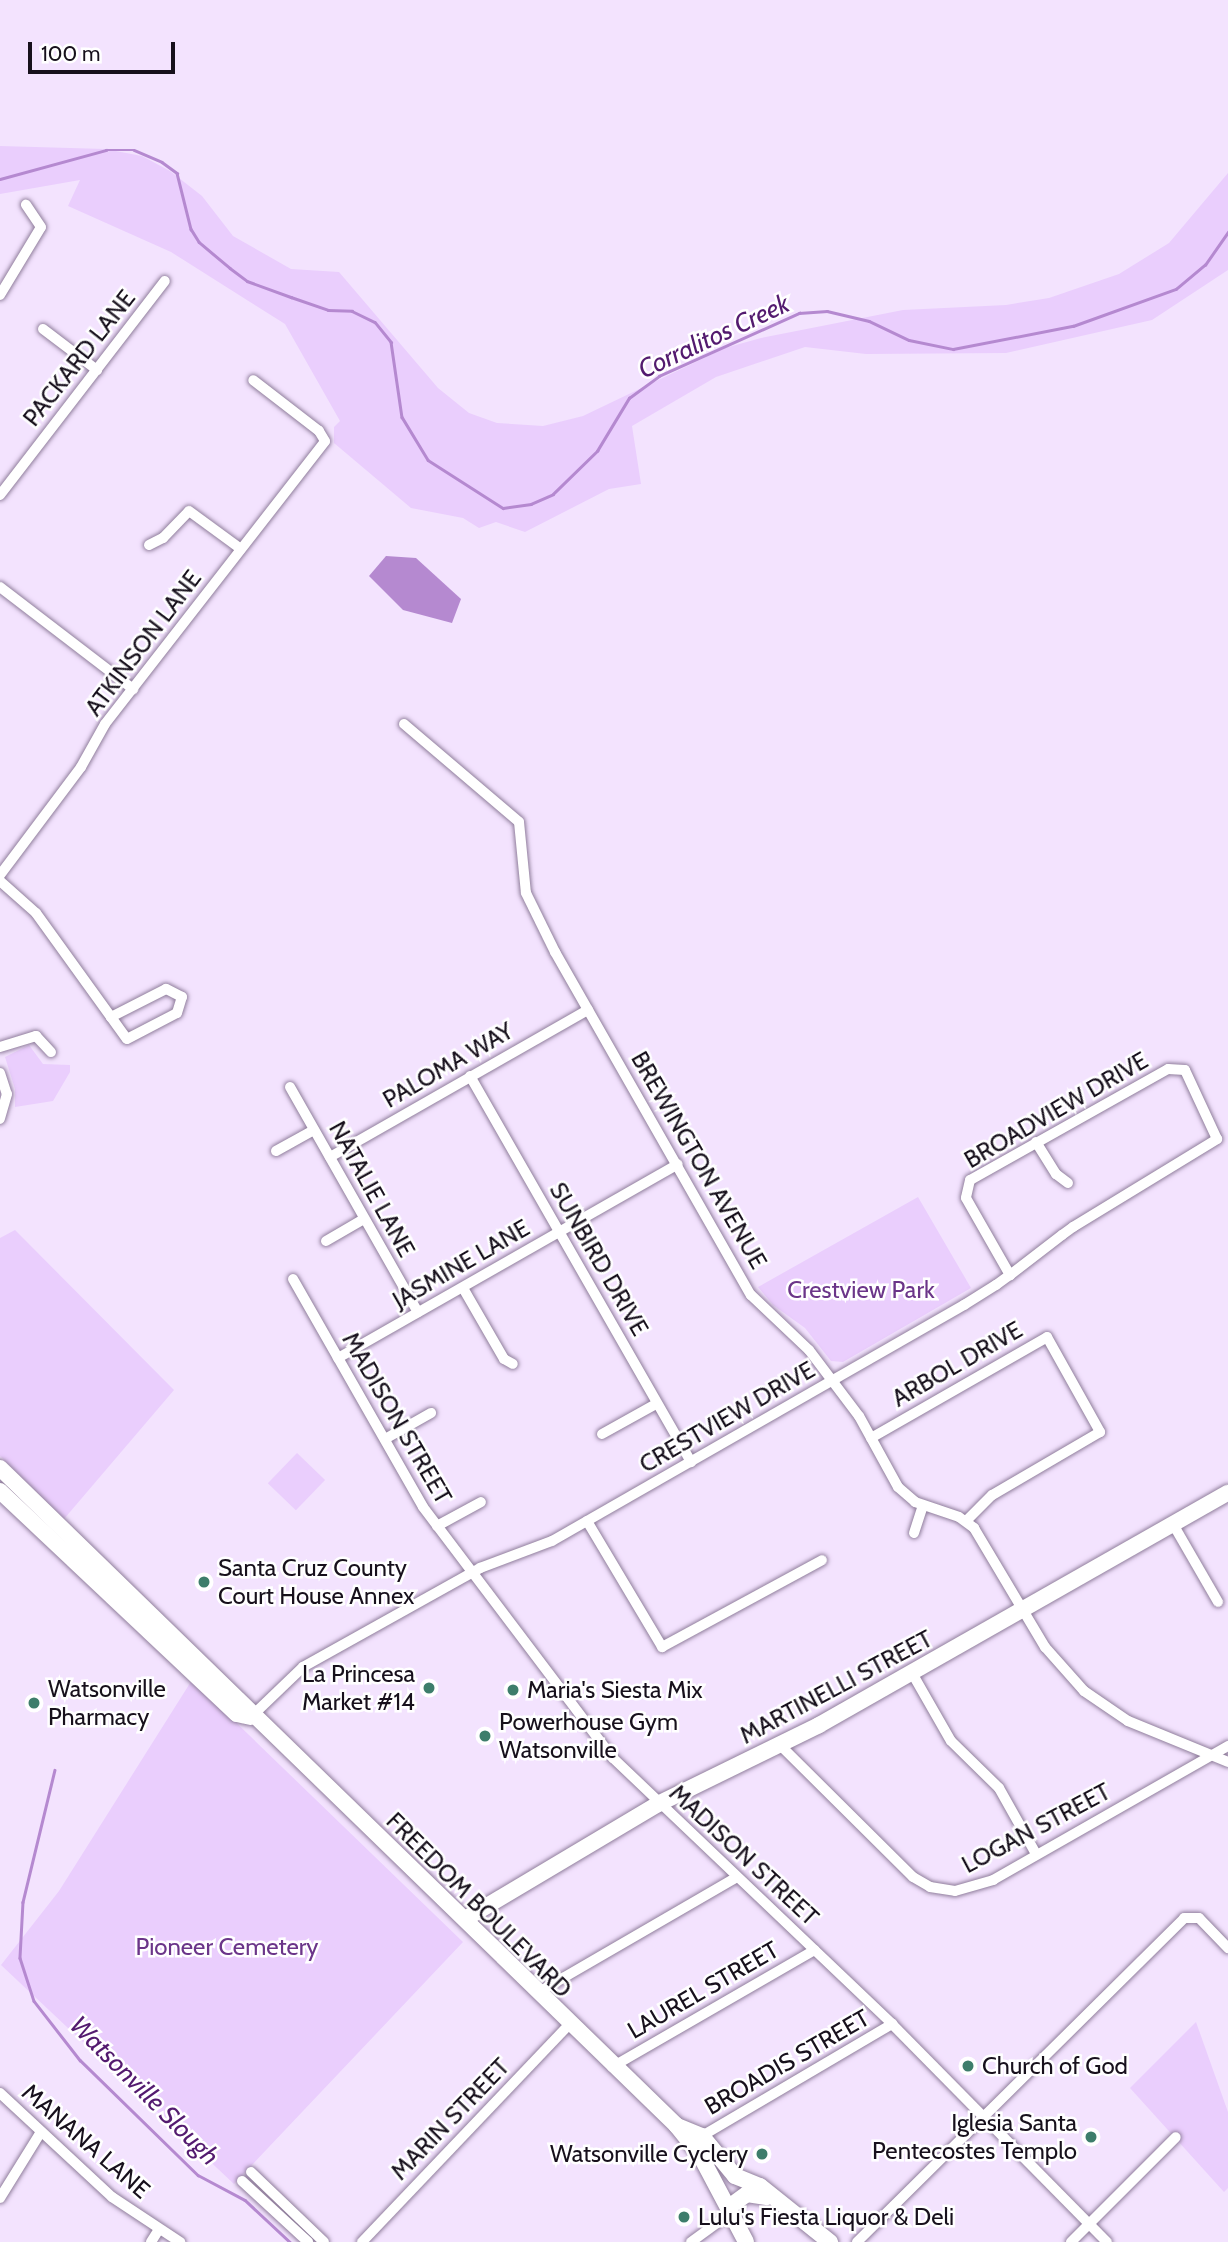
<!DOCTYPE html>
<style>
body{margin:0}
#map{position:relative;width:1228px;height:2242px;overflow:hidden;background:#f3e3fe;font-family:Cabin,sans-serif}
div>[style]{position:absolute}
.green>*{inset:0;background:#eacefd;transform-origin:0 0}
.water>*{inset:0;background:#b589d0}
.stream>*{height:2.5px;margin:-1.25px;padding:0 1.25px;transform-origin:1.25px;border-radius:1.25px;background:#b589d0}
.roads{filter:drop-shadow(0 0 2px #907e9c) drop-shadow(0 0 2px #907e9c)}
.street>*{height:10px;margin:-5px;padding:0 5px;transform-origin:5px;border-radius:5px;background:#fff}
.secondary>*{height:16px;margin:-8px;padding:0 8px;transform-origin:8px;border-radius:8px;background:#fff}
.dots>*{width:19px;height:19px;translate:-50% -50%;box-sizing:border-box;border:4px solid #fff;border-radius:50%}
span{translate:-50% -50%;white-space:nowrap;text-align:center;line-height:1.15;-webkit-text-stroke:5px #fff;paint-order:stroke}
.street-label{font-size:24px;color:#17101c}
.park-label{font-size:24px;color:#6b3589}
.poi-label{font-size:24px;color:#17101c}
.left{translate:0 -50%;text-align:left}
.right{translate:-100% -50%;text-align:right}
.water-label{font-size:26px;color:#531a6f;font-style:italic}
.scale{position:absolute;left:28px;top:42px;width:147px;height:32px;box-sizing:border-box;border:4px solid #17101c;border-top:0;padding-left:9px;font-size:21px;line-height:24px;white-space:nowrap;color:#17101c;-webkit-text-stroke:5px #fff;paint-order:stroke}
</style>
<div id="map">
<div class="green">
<div style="clip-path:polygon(0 146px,105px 149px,142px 156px,170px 171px,202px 196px,233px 236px,291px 269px,339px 272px,438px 388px,469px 413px,497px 423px,543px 426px,583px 416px,725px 348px,761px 338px,903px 310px,1006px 305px,1049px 298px,1119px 274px,1169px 243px,1228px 173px,1228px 270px,1152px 320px,1006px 353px,866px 354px,805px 347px,716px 377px,632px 426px,641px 484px,609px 489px,525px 532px,496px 522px,479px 528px,463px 518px,411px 508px,334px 443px,334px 427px,340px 421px,285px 324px,171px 252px,68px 206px,80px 180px,0 194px)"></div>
<div style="clip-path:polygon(29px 1045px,43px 1064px,70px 1065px,70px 1072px,53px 1101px,15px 1107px,15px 1089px,5px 1057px)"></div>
<div style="clip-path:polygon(918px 1197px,971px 1288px,843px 1362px,831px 1361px,805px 1328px,773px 1305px,758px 1287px)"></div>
<div style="clip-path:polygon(15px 1230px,174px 1390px,64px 1519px,0 1456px,0 1238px)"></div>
<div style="left:297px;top:1453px;width:39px;height:42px;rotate:44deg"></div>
<div style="clip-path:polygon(192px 1680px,463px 1942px,234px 2184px,1px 1965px,59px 1891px)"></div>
<div style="clip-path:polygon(1196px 2022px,1228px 2112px,1228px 2188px,1224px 2192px,1130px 2088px)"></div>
</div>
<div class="water">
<div style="clip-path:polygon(386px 556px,416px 558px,461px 599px,452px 623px,403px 610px,369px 576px)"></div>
</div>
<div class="stream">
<div style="left:0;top:179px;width:110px;rotate:-15.3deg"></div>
<div style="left:106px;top:150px;width:28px"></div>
<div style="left:134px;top:150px;width:30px;rotate:23deg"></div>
<div style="left:162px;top:162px;width:19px;rotate:36deg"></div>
<div style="left:177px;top:173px;width:58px;rotate:76deg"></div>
<div style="left:191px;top:229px;width:15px;rotate:58deg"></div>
<div style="left:199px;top:242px;width:40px;rotate:40deg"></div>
<div style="left:230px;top:268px;width:21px;rotate:37deg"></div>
<div style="left:247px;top:281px;width:47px;rotate:20deg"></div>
<div style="left:291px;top:297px;width:39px;rotate:19deg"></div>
<div style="left:328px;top:310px;width:24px;rotate:2deg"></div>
<div style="left:352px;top:311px;width:25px;rotate:26deg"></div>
<div style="left:375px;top:322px;width:26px;rotate:51deg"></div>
<div style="left:391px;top:342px;width:76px;rotate:81.7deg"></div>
<div style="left:402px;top:417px;width:50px;rotate:58.8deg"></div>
<div style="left:428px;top:460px;width:89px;rotate:32.6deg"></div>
<div style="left:503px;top:508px;width:28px;rotate:-8deg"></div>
<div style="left:531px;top:504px;width:24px;rotate:-24deg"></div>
<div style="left:553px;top:494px;width:62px;rotate:-44.3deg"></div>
<div style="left:597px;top:451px;width:62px;rotate:-58.9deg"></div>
<div style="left:629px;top:398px;width:37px;rotate:-36deg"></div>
<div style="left:659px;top:376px;width:154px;rotate:-24.2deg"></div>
<div style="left:799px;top:313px;width:28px;rotate:-4deg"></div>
<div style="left:827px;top:311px;width:43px;rotate:13.4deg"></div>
<div style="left:869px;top:321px;width:44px;rotate:25.4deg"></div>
<div style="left:909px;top:340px;width:45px;rotate:11.6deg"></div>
<div style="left:953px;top:349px;width:122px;rotate:-10.9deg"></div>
<div style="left:1073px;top:326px;width:109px;rotate:-19.8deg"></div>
<div style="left:1176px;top:289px;width:38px;rotate:-40deg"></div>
<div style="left:1205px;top:265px;width:40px;rotate:-55.1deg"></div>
<div style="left:55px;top:1770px;width:136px;rotate:103.6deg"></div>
<div style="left:23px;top:1902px;width:56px;rotate:93.1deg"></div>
<div style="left:20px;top:1958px;width:45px;rotate:72deg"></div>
<div style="left:34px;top:2001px;width:75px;rotate:52.1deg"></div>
<div style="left:80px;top:2060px;width:165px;rotate:44.3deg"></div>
<div style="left:198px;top:2175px;width:53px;rotate:28deg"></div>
<div style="left:245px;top:2200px;width:62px;rotate:43deg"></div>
</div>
<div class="roads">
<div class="street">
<div style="left:0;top:295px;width:79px;rotate:-58.9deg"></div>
<div style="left:41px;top:227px;width:27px;rotate:-124deg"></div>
<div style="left:43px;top:329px;width:68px;rotate:37.2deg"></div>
<div style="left:0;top:495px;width:270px;rotate:-52.4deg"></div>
<div style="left:149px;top:545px;width:16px;rotate:-27deg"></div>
<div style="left:163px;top:538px;width:37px;rotate:-46deg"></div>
<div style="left:189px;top:511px;width:64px;rotate:36.2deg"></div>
<div style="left:0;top:587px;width:168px;rotate:37.5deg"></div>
<div style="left:404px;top:724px;width:151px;rotate:40.4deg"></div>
<div style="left:519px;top:822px;width:71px;rotate:84.4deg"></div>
<div style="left:526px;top:893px;width:66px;rotate:63.8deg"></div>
<div style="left:555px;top:952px;width:395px;rotate:60.3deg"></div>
<div style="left:751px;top:1295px;width:80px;rotate:43.5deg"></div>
<div style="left:809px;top:1350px;width:83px;rotate:52.9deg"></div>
<div style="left:859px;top:1416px;width:81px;rotate:61.2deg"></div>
<div style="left:898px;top:1487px;width:23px;rotate:41deg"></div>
<div style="left:915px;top:1502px;width:46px;rotate:18.8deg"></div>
<div style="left:959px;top:1517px;width:19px;rotate:36deg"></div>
<div style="left:974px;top:1528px;width:139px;rotate:59.2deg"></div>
<div style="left:1045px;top:1647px;width:59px;rotate:48.4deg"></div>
<div style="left:1084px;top:1691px;width:53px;rotate:34.3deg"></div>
<div style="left:1128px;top:1721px;width:108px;rotate:22.3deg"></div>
<div style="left:0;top:875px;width:135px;rotate:-53.1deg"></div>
<div style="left:81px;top:767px;width:49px;rotate:-60.8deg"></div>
<div style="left:105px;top:724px;width:358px;rotate:-52.1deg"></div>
<div style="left:325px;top:441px;width:12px;rotate:-121deg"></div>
<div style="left:319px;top:431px;width:83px;rotate:-142.3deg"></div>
<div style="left:0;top:881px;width:48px;rotate:41.6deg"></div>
<div style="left:36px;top:913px;width:155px;rotate:54.2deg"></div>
<div style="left:127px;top:1039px;width:56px;rotate:-27.5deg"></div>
<div style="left:177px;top:1013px;width:17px;rotate:-73deg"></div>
<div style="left:182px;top:997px;width:18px;rotate:-153deg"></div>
<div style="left:166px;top:989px;width:62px;rotate:153deg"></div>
<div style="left:0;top:1047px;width:38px;rotate:-17deg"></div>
<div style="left:36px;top:1036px;width:22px;rotate:47deg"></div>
<div style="left:0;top:1073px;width:22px;rotate:72deg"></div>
<div style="left:7px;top:1094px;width:26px;rotate:106deg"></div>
<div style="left:470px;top:1076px;width:445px;rotate:60.2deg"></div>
<div style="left:290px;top:1087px;width:259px;rotate:60.4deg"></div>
<div style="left:1036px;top:1142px;width:38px;rotate:58deg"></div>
<div style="left:1056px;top:1174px;width:15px;rotate:37deg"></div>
<div style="left:276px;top:1151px;width:43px;rotate:-28.9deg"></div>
<div style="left:330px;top:1157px;width:297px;rotate:-29.7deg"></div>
<div style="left:326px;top:1241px;width:44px;rotate:-30.1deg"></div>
<div style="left:293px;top:1279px;width:262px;rotate:60.3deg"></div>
<div style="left:423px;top:1507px;width:315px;rotate:52.9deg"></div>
<div style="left:613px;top:1758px;width:385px;rotate:43.6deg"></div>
<div style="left:892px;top:2024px;width:306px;rotate:45.4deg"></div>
<div style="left:463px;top:1288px;width:82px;rotate:60deg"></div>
<div style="left:504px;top:1359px;width:10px;rotate:29deg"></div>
<div style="left:338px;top:1358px;width:391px;rotate:-29.7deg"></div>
<div style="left:602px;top:1434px;width:62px;rotate:-29.1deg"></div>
<div style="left:871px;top:1438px;width:203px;rotate:-29.8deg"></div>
<div style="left:1047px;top:1337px;width:109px;rotate:60.8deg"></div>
<div style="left:1100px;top:1432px;width:125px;rotate:149.7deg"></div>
<div style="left:992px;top:1495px;width:37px;rotate:135deg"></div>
<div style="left:385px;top:1439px;width:53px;rotate:-29.5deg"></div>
<div style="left:587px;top:1521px;width:147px;rotate:59.2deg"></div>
<div style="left:662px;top:1647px;width:182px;rotate:-28.5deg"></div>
<div style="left:1173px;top:1524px;width:90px;rotate:60deg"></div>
<div style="left:437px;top:1526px;width:50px;rotate:-28.6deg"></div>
<div style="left:914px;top:1533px;width:29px;rotate:-72deg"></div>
<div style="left:912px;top:1673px;width:78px;rotate:60.2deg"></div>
<div style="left:951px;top:1741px;width:67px;rotate:44.4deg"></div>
<div style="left:999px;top:1788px;width:76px;rotate:60.7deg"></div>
<div style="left:251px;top:1717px;width:72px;rotate:-43.9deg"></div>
<div style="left:303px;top:1667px;width:203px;rotate:-29.2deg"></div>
<div style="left:480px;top:1568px;width:77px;rotate:-20.6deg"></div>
<div style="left:552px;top:1541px;width:475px;rotate:-29.8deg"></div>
<div style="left:964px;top:1305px;width:38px;rotate:-32deg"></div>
<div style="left:996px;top:1285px;width:17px;rotate:-36deg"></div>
<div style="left:1010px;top:1275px;width:66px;rotate:-37.6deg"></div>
<div style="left:1062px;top:1235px;width:14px;rotate:-36deg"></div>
<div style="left:1073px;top:1227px;width:169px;rotate:-31.4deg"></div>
<div style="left:1217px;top:1139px;width:76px;rotate:-114.9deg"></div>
<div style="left:1185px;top:1070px;width:17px;rotate:-177deg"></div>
<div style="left:1168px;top:1069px;width:227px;rotate:150.7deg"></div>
<div style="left:970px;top:1180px;width:18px;rotate:103deg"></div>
<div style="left:966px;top:1198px;width:89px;rotate:60.3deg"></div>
<div style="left:781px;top:1746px;width:186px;rotate:44.8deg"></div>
<div style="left:913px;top:1877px;width:20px;rotate:30deg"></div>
<div style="left:930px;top:1887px;width:25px;rotate:9deg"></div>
<div style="left:955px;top:1891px;width:40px;rotate:-16deg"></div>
<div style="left:993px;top:1880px;width:271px;rotate:-29.7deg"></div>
<div style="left:537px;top:1993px;width:231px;rotate:-30.1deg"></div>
<div style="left:612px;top:2067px;width:234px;rotate:-30deg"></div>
<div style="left:0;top:2093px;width:153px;rotate:42.9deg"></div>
<div style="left:112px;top:2197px;width:82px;rotate:33.5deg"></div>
<div style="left:702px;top:2136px;width:221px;rotate:-30.5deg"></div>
<div style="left:251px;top:2172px;width:101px;rotate:43.8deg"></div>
<div style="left:242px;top:2181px;width:90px;rotate:42.7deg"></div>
<div style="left:0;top:2198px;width:78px;rotate:-58.2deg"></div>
<div style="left:151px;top:2242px;width:15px;rotate:-58deg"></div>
<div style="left:362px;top:2242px;width:298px;rotate:-46.4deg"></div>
<div style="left:691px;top:2242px;width:51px;rotate:-36.2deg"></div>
<div style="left:857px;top:2242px;width:460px;rotate:-44.7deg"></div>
<div style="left:1184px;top:1918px;width:15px"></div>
<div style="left:1199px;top:1918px;width:42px;rotate:46deg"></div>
<div style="left:1071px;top:2242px;width:148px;rotate:-45deg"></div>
</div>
<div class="secondary">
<div style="left:0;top:1468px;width:943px;rotate:44.18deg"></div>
<div style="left:676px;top:2125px;width:38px;rotate:51deg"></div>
<div style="left:700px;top:2155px;width:98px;rotate:62.1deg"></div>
<div style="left:0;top:1491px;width:325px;rotate:43.3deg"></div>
<div style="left:237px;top:1714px;width:14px;rotate:12deg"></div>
<div style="left:465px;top:1919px;width:225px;rotate:-30.8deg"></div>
<div style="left:658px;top:1804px;width:179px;rotate:-26.1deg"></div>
<div style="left:819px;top:1725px;width:470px;rotate:-29.6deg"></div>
<div style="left:677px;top:2126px;width:27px;rotate:22deg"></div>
<div style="left:702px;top:2136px;width:52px;rotate:50.5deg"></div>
<div style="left:735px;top:2176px;width:27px;rotate:22deg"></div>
<div style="left:760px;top:2186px;width:90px;rotate:38.7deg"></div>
<div style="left:729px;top:2207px;width:22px;rotate:-36deg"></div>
<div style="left:747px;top:2194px;width:20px;rotate:9deg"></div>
</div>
</div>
<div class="dots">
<div style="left:204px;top:1582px;background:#3d7d6b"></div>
<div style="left:429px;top:1688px;background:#3d7d6b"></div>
<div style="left:513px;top:1690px;background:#3d7d6b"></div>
<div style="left:34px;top:1703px;background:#3d7d6b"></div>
<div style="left:485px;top:1736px;background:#3d7d6b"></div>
<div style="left:968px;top:2066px;background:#3d7d6b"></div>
<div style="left:1091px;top:2137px;background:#3d7d6b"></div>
<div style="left:762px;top:2154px;background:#3d7d6b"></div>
<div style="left:684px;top:2217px;background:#3d7d6b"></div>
</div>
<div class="street-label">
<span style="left:79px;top:358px;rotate:-52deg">PACKARD LANE</span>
<span style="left:143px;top:643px;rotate:-53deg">ATKINSON LANE</span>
<span style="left:448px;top:1065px;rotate:-30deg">PALOMA WAY</span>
<span style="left:1056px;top:1110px;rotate:-30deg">BROADVIEW DRIVE</span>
<span style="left:699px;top:1160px;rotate:60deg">BREWINGTON AVENUE</span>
<span style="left:372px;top:1189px;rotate:61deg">NATALIE LANE</span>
<span style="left:599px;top:1259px;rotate:60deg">SUNBIRD DRIVE</span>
<span style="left:461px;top:1264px;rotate:-30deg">JASMINE LANE</span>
<span style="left:957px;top:1364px;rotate:-30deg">ARBOL DRIVE</span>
<span style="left:727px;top:1417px;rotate:-30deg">CRESTVIEW DRIVE</span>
<span style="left:397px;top:1418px;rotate:60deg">MADISON STREET</span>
<span style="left:836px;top:1687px;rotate:-28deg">MARTINELLI STREET</span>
<span style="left:1036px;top:1828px;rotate:-28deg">LOGAN STREET</span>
<span style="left:744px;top:1855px;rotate:43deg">MADISON STREET</span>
<span style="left:479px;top:1905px;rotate:45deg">FREEDOM BOULEVARD</span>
<span style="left:703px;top:1990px;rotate:-30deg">LAUREL STREET</span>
<span style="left:787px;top:2062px;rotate:-30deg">BROADIS STREET</span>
<span style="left:450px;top:2119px;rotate:-46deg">MARIN STREET</span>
<span style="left:86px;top:2141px;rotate:41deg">MANANA LANE</span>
</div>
<div class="park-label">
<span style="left:861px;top:1290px">Crestview Park</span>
<span style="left:227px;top:1947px">Pioneer Cemetery</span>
</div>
<div class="poi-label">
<span class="left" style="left:218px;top:1582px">Santa Cruz County<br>Court House Annex</span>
<span class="right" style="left:415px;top:1688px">La Princesa<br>Market #14</span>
<span class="left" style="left:48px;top:1703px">Watsonville<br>Pharmacy</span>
<span class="left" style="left:527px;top:1690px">Maria's Siesta Mix</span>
<span class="left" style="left:499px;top:1736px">Powerhouse Gym<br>Watsonville</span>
<span class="left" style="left:982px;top:2066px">Church of God</span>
<span class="right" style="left:1077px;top:2137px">Iglesia Santa<br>Pentecostes Templo</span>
<span class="right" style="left:748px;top:2154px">Watsonville Cyclery</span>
<span class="left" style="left:698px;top:2217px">Lulu's Fiesta Liquor &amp; Deli</span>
</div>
<div class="water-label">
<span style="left:714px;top:337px;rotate:-25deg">Corralitos Creek</span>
<span style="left:144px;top:2091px;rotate:45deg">Watsonville Slough</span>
</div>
<div class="scale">100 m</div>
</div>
